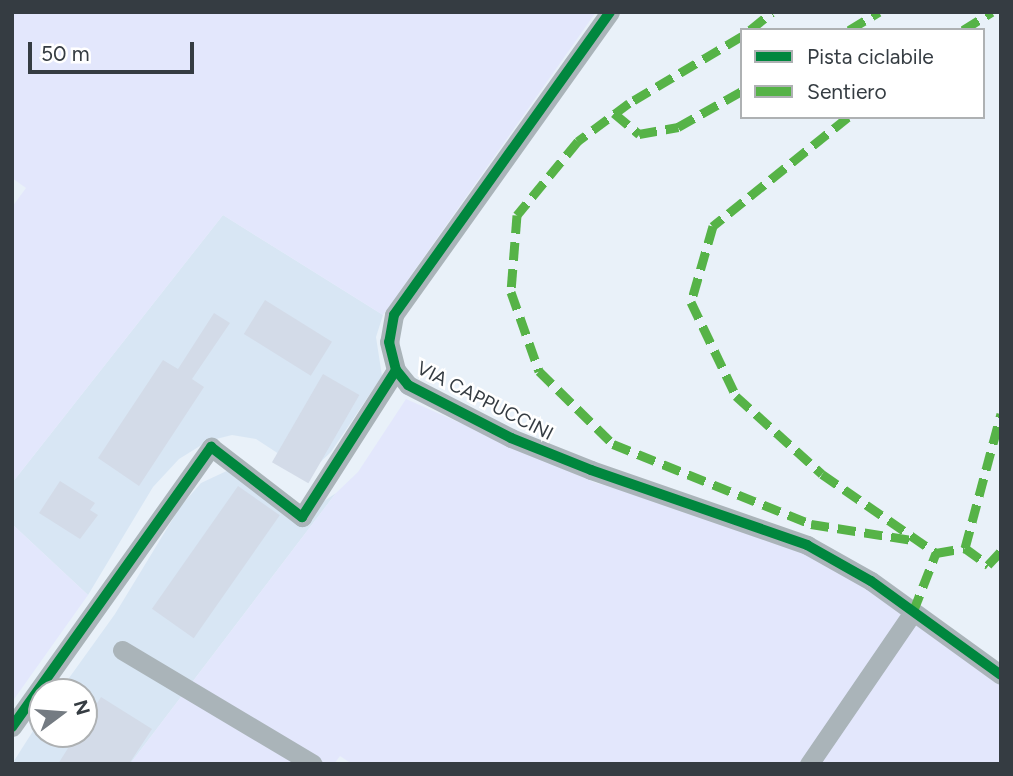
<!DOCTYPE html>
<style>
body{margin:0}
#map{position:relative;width:1013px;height:776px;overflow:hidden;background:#e9f1f9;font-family:Figtree,sans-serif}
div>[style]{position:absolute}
.built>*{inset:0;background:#d8e6f4}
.green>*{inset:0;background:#e3e7fc}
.building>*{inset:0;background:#d3dbe8;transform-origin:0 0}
.street>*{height:19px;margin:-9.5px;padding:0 9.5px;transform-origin:9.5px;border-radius:9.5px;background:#aab4b9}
.quiet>*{height:9px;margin-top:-4.5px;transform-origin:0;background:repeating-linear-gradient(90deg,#56b347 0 18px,transparent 0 27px)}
.cycleway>*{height:10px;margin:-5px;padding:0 5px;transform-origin:5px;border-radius:5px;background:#00873e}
span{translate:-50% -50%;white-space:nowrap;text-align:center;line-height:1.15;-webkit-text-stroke:5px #fff;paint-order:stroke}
.street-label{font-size:19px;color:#353c42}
.frame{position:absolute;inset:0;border:14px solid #353c42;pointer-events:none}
.legend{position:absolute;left:740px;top:28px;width:245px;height:91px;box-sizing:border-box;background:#fff;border:2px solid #aeb1b3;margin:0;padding:9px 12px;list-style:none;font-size:21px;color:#353c42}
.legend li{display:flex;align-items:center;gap:14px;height:35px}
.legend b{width:35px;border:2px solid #aeb1b3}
.north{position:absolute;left:28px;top:678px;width:70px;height:70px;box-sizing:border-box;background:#fff;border:2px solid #aeb1b3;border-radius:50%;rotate:74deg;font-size:19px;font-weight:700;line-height:28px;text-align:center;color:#353c42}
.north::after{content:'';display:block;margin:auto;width:24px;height:32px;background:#747b82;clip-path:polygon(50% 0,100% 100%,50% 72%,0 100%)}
.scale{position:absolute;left:28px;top:42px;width:166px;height:32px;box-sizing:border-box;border:4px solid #353c42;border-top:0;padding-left:9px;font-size:21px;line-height:24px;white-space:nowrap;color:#353c42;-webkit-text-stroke:5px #fff;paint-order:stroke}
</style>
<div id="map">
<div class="built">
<div style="clip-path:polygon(223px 215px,383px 315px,376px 337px,382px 376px,331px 452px,314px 468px,305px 471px,256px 439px,232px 435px,208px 441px,179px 459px,153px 487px,88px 595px,12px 524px,12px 483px)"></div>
<div style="clip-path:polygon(233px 468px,307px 508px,317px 506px,336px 493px,130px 764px,12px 764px,42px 717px,42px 734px,84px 734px,84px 692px,59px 692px,115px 614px,180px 507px,201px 483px)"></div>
</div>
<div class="green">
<div style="clip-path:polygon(12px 12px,596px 12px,383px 315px,223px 215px,12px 483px,12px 207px,26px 188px,12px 178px)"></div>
<div style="clip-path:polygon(406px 399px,596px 483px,712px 516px,796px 549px,856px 582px,1001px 679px,1001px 764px,352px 764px,340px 756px,334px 764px,130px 764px,336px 493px,358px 472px)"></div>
<div style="clip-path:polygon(12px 524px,88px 595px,12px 702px)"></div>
</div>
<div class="building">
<div style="left:265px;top:300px;width:79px;height:40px;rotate:32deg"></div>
<div style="clip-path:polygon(214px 313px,230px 323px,192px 379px,204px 387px,139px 486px,98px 458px,163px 360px,178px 369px)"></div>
<div style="left:323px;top:374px;width:42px;height:102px;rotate:30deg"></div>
<div style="clip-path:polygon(60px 481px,95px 503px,90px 510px,98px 515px,80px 539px,39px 513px)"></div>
<div style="left:238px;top:486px;width:51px;height:150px;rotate:35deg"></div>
<div style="clip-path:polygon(101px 697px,152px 729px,129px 764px,58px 764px,77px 734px,84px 734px,84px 724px)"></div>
</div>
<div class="street">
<div style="left:610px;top:12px;width:372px;rotate:125.5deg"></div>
<div style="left:394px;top:315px;width:27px;rotate:100deg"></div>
<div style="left:389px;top:342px;width:29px;rotate:76deg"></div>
<div style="left:396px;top:370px;width:19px;rotate:51deg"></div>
<div style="left:408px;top:385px;width:116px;rotate:27.2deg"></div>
<div style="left:511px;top:438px;width:86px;rotate:21.8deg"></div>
<div style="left:591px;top:470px;width:229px;rotate:19.1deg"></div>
<div style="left:807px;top:545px;width:73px;rotate:29.4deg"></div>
<div style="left:871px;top:581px;width:160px;rotate:35.9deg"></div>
<div style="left:122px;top:650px;width:222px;rotate:30.8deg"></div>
<div style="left:12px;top:727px;width:344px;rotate:-54.6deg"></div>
<div style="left:211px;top:447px;width:115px;rotate:37.6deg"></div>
<div style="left:302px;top:517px;width:174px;rotate:-57.4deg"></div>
<div style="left:809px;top:764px;width:184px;rotate:-55.6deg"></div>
</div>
<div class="quiet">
<div style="left:750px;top:30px;width:28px;rotate:-39deg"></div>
<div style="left:849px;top:30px;width:35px;rotate:-31deg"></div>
<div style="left:963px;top:30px;width:34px;rotate:-32deg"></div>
<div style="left:742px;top:36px;width:131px;rotate:149.3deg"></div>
<div style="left:629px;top:103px;width:64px;rotate:143.3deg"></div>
<div style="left:578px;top:141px;width:96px;rotate:129.5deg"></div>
<div style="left:517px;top:215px;width:77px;rotate:94.5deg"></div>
<div style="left:511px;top:292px;width:84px;rotate:70.5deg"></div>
<div style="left:539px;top:371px;width:104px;rotate:44.6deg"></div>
<div style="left:613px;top:444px;width:214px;rotate:22deg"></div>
<div style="left:811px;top:524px;width:108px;rotate:9deg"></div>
<div style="left:614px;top:113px;width:33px;rotate:40deg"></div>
<div style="left:639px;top:134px;width:40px;rotate:-10deg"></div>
<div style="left:678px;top:127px;width:73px;rotate:-29.4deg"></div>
<div style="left:848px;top:117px;width:174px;rotate:141.1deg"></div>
<div style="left:713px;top:226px;width:79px;rotate:106.1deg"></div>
<div style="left:691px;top:302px;width:104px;rotate:64.4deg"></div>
<div style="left:736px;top:396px;width:116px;rotate:42.2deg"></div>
<div style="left:822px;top:474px;width:139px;rotate:34.7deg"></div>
<div style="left:936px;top:553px;width:29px;rotate:-10deg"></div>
<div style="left:965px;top:548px;width:139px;rotate:-75deg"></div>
<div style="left:965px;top:548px;width:29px;rotate:36deg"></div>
<div style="left:988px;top:565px;width:19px;rotate:-47deg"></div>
<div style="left:913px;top:612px;width:63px;rotate:-68.7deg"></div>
</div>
<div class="cycleway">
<div style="left:610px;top:12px;width:372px;rotate:125.5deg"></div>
<div style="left:394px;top:315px;width:27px;rotate:100deg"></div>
<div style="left:389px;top:342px;width:29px;rotate:76deg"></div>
<div style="left:396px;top:370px;width:19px;rotate:51deg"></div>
<div style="left:408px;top:385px;width:116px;rotate:27.2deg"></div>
<div style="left:511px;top:438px;width:86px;rotate:21.8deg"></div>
<div style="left:591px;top:470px;width:229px;rotate:19.1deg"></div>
<div style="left:807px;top:545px;width:73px;rotate:29.4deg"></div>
<div style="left:871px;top:581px;width:160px;rotate:35.9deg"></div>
<div style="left:12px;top:727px;width:344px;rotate:-54.6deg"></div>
<div style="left:211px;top:447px;width:115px;rotate:37.6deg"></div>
<div style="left:302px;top:517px;width:174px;rotate:-57.4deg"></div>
</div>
<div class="street-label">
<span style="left:485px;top:401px;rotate:27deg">VIA CAPPUCCINI</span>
</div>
<div class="frame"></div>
<ul class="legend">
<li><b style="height:9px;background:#00873e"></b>Pista ciclabile</li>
<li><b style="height:9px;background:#56b347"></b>Sentiero</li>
</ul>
<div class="north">N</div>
<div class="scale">50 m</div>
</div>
